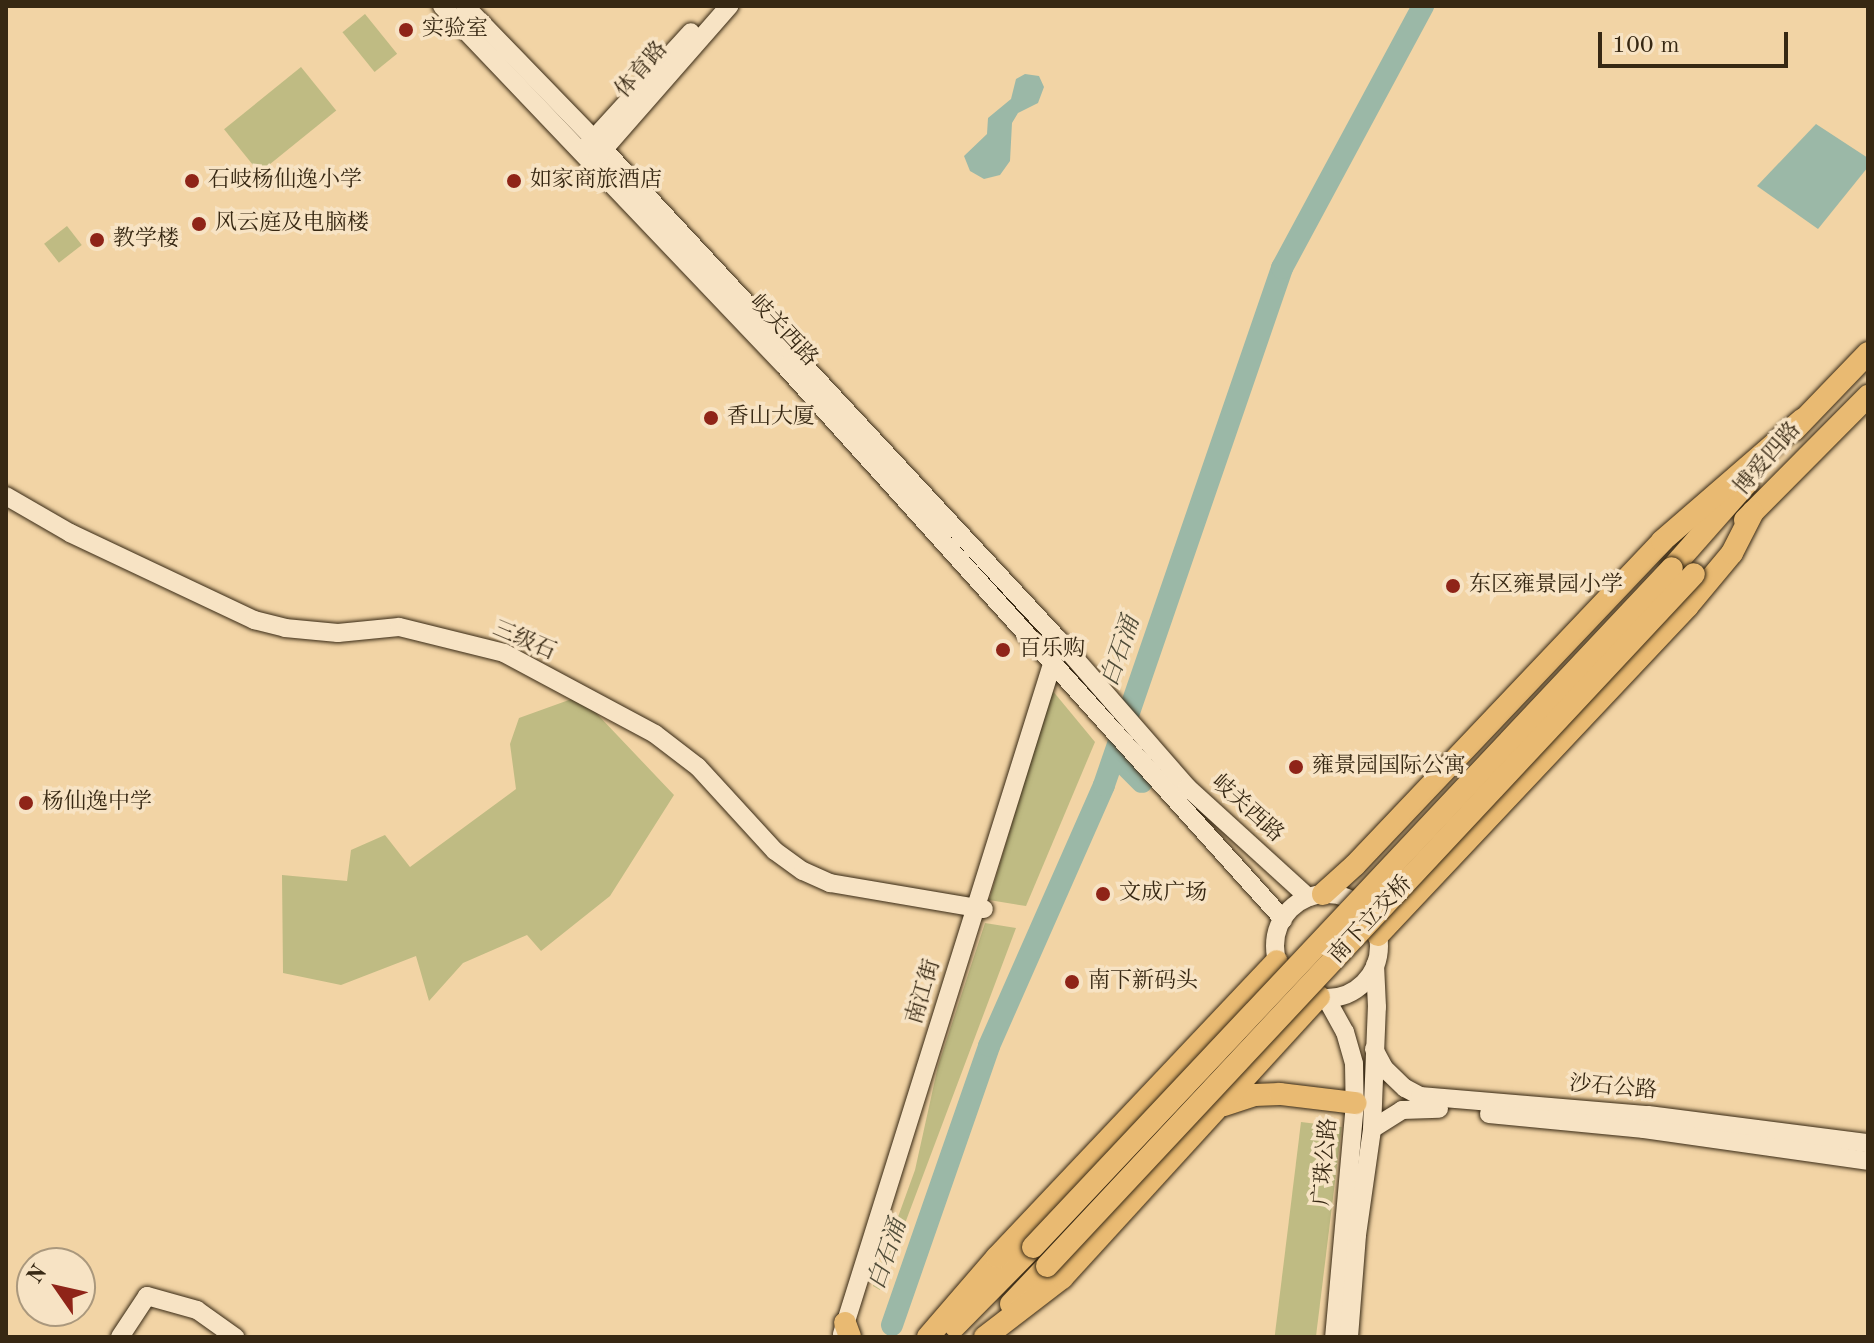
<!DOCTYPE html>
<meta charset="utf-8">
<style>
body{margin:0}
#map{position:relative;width:1874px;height:1343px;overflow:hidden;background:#f2d4a5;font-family:"Old Standard TT","Noto Serif SC",serif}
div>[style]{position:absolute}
.green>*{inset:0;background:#bfbb83;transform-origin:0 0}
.water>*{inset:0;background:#9bb8a7}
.river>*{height:22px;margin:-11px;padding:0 11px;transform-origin:11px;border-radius:11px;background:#9bb8a7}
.roads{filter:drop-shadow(0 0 2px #372813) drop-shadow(0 0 2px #372813)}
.secondary>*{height:18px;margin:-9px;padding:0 9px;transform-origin:9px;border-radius:9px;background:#f7e3c4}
.secondary>.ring{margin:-9px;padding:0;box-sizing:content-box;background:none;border:18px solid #f7e3c4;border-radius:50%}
.highway>*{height:22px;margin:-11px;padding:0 11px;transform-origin:11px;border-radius:11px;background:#e9ba72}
.bridges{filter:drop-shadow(0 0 2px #372813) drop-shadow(0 0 2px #372813)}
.highway-bridge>*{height:22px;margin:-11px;padding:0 11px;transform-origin:11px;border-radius:11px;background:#e9ba72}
.dots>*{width:22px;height:22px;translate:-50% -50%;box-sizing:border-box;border:4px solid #f7e3c4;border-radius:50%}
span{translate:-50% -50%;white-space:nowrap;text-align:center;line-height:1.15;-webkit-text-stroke:7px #f7e3c4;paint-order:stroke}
.poi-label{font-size:22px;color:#372813}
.left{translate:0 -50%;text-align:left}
.street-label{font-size:22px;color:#372813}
.water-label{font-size:24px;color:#504c38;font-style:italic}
.frame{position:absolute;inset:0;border:8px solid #372813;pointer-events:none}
.north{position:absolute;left:16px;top:1247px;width:80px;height:80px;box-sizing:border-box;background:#f7e3c4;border:2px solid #aa987d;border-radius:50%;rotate:304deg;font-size:22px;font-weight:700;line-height:32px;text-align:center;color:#372813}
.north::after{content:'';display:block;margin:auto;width:28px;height:36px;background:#8f2418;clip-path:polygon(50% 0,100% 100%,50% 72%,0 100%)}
.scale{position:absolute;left:1598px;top:32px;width:190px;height:36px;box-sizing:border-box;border:4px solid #372813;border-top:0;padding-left:10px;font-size:24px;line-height:28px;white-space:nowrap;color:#372813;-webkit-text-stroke:6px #f7e3c4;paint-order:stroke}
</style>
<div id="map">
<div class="green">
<div style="left:365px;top:14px;width:51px;height:29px;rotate:51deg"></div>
<div style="left:301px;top:67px;width:56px;height:99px;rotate:51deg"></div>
<div style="left:67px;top:226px;width:24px;height:29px;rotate:52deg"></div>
<div style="clip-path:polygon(1052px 690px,1095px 742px,1026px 906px,989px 900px)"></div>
<div style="clip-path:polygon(580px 696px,674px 795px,610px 896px,541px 951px,527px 935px,463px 963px,429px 1001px,416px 956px,341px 985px,283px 973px,282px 875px,347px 881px,351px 850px,385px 835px,410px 867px,516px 789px,510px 744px,519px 718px)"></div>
<div style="clip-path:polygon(985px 923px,1016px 928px,880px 1290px,873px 1286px,915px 1170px,938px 1066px)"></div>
<div style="left:1301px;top:1122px;width:41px;height:216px;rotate:7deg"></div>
</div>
<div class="water">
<div style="clip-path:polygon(1025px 74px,1039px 76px,1044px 87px,1038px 103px,1018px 113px,1012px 123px,1010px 161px,1000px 175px,984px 179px,970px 171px,964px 156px,987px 134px,988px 118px,1011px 99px,1016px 79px)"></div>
<div style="clip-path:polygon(1816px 124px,1868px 158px,1868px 167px,1818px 229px,1757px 186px)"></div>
</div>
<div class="river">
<div style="left:1115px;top:755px;width:38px;rotate:45deg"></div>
<div style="left:892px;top:1325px;width:295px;rotate:-70.8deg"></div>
<div style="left:989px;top:1046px;width:285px;rotate:-66.2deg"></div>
<div style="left:1104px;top:785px;width:547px;rotate:-71deg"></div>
<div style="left:1282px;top:268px;width:298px;rotate:-61.7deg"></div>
</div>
<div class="roads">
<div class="secondary">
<div style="left:442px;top:6px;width:496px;rotate:46.4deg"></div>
<div style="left:784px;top:365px;width:746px;rotate:47.99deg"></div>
<div style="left:465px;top:6px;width:185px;rotate:45.9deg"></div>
<div style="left:594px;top:139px;width:682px;rotate:47.14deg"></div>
<div style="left:1058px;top:639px;width:196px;rotate:48.9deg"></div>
<div style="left:1187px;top:787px;width:164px;rotate:42.3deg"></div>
<div style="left:587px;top:146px;width:154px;rotate:-47.6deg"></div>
<div style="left:597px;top:157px;width:201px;rotate:-48.8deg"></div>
<div style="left:6px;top:496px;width:74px;rotate:30deg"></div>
<div style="left:70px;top:533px;width:204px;rotate:25.3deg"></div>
<div style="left:254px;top:620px;width:32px;rotate:14deg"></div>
<div style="left:285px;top:628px;width:53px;rotate:5.4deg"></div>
<div style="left:338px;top:633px;width:61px;rotate:-5.6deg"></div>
<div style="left:399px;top:627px;width:108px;rotate:13.9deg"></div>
<div style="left:504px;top:653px;width:171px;rotate:28.2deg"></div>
<div style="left:655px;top:734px;width:54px;rotate:37.5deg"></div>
<div style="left:698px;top:767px;width:114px;rotate:47.5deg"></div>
<div style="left:775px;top:851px;width:34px;rotate:36deg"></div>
<div style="left:803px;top:871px;width:30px;rotate:24deg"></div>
<div style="left:830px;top:883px;width:156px;rotate:9.6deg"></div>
<div class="ring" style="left:1275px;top:894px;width:86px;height:86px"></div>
<div style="left:1326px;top:998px;width:39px;rotate:61deg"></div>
<div style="left:1345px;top:1032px;width:33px;rotate:74deg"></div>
<div style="left:1354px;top:1064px;width:39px;rotate:89deg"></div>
<div style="left:1355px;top:1103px;width:235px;rotate:95.1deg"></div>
<div style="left:1374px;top:1049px;width:21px;rotate:62deg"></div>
<div style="left:1384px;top:1068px;width:29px;rotate:44deg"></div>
<div style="left:1405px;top:1088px;width:17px;rotate:28deg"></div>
<div style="left:1420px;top:1096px;width:229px;rotate:4.8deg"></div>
<div style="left:1648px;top:1115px;width:222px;rotate:7.3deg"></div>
<div style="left:1489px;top:1114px;width:156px;rotate:5.5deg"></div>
<div style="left:1644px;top:1129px;width:226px;rotate:8.1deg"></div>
<div style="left:1372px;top:1129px;width:36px;rotate:-32deg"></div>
<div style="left:1402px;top:1110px;width:37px;rotate:-2deg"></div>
<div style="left:842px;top:1334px;width:705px;rotate:-72.59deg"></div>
<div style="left:120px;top:1337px;width:49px;rotate:-56.6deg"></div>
<div style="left:147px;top:1296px;width:52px;rotate:15.6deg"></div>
<div style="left:197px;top:1310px;width:47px;rotate:35.4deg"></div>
<div style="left:1349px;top:1337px;width:102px;rotate:-85.5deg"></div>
<div style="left:1357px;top:1235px;width:107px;rotate:-81.9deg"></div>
<div style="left:1372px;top:1129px;width:122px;rotate:-87.7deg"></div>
<div style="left:1377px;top:1007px;width:42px;rotate:-92.7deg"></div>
</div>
<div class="highway">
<div style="left:1794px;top:430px;width:107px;rotate:-46.1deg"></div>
<div style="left:1745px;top:520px;width:175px;rotate:-45.2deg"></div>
<div style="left:1672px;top:568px;width:113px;rotate:-48.6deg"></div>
<div style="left:1323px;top:894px;width:43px;rotate:-42.2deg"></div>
<div style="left:1355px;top:865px;width:446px;rotate:-46.5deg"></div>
<div style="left:1662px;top:541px;width:186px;rotate:-40.9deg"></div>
<div style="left:1378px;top:935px;width:451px;rotate:-46.7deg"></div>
<div style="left:1687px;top:607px;width:70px;rotate:-50.2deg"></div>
<div style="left:1732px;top:553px;width:46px;rotate:-62.9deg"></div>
<div style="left:1224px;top:1105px;width:32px;rotate:-18deg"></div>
<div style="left:1254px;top:1095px;width:26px;rotate:-2deg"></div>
<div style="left:1280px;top:1094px;width:76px;rotate:6.8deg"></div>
<div style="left:1011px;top:1304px;width:52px;rotate:-46.5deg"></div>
<div style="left:845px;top:1323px;width:15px;rotate:70deg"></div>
<div style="left:955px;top:1326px;width:111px;rotate:-45.4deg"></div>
<div style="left:928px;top:1337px;width:106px;rotate:-49.2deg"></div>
<div style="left:997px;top:1257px;width:407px;rotate:-46.6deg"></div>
<div style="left:985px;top:1337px;width:97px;rotate:-37.5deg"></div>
<div style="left:1062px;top:1278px;width:381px;rotate:-47.6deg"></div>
</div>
</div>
<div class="bridges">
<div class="highway-bridge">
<div style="left:1033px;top:1247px;width:932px;rotate:-46.74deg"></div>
<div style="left:1047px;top:1266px;width:947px;rotate:-46.92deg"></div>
</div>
</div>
<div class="dots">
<div style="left:406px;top:30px;background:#8f2418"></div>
<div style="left:192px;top:181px;background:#8f2418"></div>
<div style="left:514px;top:181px;background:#8f2418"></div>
<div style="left:199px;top:224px;background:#8f2418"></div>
<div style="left:97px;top:240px;background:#8f2418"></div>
<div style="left:711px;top:418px;background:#8f2418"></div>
<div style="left:1453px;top:586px;background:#8f2418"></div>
<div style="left:1003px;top:650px;background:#8f2418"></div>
<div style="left:1296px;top:767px;background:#8f2418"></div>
<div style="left:26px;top:803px;background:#8f2418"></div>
<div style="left:1103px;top:894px;background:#8f2418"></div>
<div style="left:1072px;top:982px;background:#8f2418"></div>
</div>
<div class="poi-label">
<span class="left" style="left:422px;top:30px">实验室</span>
<span class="left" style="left:208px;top:181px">石岐杨仙逸小学</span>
<span class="left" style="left:530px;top:181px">如家商旅酒店</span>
<span class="left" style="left:215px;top:224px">风云庭及电脑楼</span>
<span class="left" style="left:113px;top:240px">教学楼</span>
<span class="left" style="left:727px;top:418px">香山大厦</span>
<span class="left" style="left:1469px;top:586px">东区雍景园小学</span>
<span class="left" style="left:1019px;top:650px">百乐购</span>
<span class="left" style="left:1312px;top:767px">雍景园国际公寓</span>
<span class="left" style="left:42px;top:803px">杨仙逸中学</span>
<span class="left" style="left:1119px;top:894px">文成广场</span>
<span class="left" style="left:1088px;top:982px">南下新码头</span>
</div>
<div class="street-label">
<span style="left:642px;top:70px;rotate:-49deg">体育路</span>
<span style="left:783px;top:331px;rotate:47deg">岐关西路</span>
<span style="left:1768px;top:459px;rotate:-49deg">博爱四路</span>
<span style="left:524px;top:641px;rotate:23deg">三级石</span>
<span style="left:1247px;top:809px;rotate:42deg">岐关西路</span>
<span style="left:1371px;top:920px;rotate:-47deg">南下立交桥</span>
<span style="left:924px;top:992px;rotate:-73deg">南江街</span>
<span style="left:1613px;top:1088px;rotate:5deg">沙石公路</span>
<span style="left:1326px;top:1162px;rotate:-85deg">广珠公路</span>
</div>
<div class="water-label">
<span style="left:1122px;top:652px;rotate:-71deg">白石涌</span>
<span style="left:889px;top:1255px;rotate:-71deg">白石涌</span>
</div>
<div class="frame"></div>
<div class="north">N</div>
<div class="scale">100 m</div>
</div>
